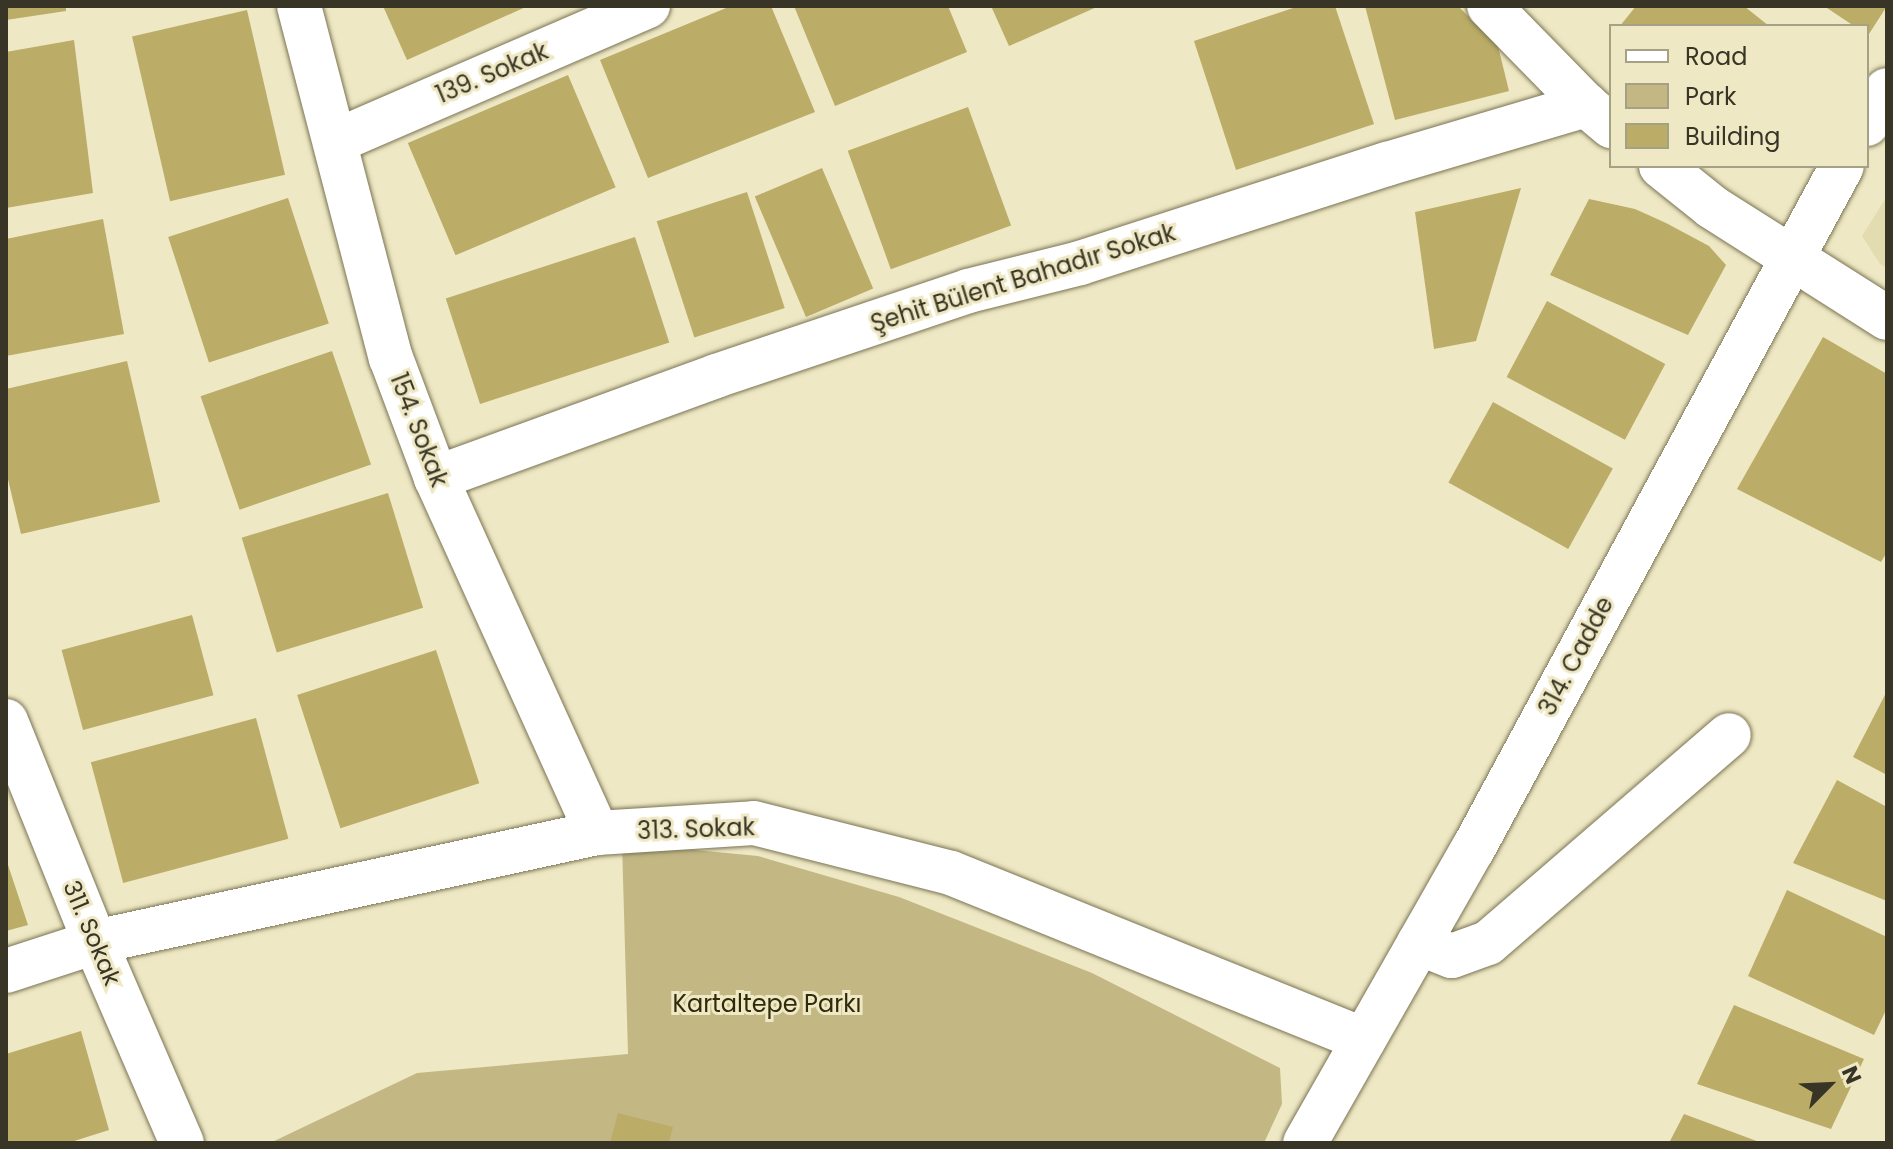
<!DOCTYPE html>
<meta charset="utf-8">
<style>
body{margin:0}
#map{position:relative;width:1893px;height:1149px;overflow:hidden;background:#efe8c4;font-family:Poppins,sans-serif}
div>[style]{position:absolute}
.built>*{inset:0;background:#e4dcb1}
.green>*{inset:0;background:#c3b884}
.building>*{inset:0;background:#bbac67;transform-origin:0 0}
.roads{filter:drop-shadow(0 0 2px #7a7454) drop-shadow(0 0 2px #7a7454)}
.minor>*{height:44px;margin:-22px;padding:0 22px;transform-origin:22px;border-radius:22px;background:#fff}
span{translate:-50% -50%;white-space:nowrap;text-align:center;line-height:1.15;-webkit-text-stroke:6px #efe8c4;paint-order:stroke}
.street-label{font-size:24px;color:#383527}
.park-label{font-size:24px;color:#312a0a}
.frame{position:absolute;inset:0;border:8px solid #383527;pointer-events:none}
.legend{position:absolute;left:1609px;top:24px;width:260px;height:144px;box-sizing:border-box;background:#efe8c4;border:2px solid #a6a085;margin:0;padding:10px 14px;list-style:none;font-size:24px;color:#383527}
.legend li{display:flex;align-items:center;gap:16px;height:40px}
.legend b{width:40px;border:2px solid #a6a085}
.north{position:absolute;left:1789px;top:1045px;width:80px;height:80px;-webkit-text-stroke:6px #efe8c4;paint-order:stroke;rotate:66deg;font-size:22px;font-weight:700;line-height:32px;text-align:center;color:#383527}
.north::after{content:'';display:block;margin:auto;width:28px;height:36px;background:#383527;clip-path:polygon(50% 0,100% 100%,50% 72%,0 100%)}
</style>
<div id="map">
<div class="built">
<div style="clip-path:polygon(1887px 196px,1887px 268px,1880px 264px,1862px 236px)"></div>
</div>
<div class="green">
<div style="clip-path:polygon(622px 843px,758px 856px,899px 897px,1092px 973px,1280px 1068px,1282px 1104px,1264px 1143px,270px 1143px,417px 1073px,628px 1054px)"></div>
</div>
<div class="building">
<div style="clip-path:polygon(6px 6px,66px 6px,66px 11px,6px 20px)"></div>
<div style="clip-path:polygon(383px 6px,528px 6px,407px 60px)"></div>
<div style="clip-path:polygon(731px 6px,771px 6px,815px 112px,648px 178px,600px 60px)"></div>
<div style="clip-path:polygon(794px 6px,948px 6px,967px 52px,835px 106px)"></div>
<div style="clip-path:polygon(991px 6px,1099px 6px,1009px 46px)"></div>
<div style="clip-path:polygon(1299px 6px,1335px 6px,1374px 124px,1236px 170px,1194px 41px)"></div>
<div style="clip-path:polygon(1365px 6px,1458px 6px,1498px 46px,1509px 91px,1395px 120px)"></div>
<div style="clip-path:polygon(1636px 6px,1744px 6px,1769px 26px,1620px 26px)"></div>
<div style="clip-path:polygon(1824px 6px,1887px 6px,1867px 37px,1867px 26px,1854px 26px)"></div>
<div style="left:247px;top:10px;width:169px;height:118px;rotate:77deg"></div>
<div style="clip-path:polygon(74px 40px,93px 193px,6px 208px,6px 52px)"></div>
<div style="left:568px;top:75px;width:122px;height:174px;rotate:67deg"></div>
<div style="left:968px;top:107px;width:126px;height:128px;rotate:70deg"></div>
<div style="left:822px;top:168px;width:131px;height:73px;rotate:67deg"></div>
<div style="clip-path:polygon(1521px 188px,1476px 341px,1434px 349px,1415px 212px)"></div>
<div style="left:747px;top:192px;width:122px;height:95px;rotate:72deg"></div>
<div style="left:288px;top:198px;width:132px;height:126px;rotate:72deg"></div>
<div style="clip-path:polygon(1589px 199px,1635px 209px,1666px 223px,1709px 246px,1726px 265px,1688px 335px,1550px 275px)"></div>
<div style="clip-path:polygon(103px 219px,124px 334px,6px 356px,6px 239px)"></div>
<div style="left:635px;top:237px;width:111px;height:199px;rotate:72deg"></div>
<div style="left:1547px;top:301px;width:134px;height:86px;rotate:28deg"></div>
<div style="clip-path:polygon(1823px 337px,1887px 374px,1887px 552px,1881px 562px,1737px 489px)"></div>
<div style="left:332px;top:351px;width:120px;height:139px;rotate:71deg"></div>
<div style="clip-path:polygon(127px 361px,160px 502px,21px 534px,6px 471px,6px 389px)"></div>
<div style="left:1493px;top:402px;width:137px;height:92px;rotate:29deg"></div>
<div style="left:388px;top:493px;width:120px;height:153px;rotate:73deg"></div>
<div style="left:192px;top:615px;width:83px;height:135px;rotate:75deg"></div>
<div style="left:436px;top:650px;width:140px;height:146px;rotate:72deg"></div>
<div style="clip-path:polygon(1887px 691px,1887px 775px,1853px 757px)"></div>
<div style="left:256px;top:718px;width:125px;height:171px;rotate:75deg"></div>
<div style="clip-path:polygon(1837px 780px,1887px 807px,1887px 901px,1793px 863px)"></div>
<div style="clip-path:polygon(6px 859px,28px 925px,6px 931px)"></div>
<div style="clip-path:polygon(1787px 890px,1887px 937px,1887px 1008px,1874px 1035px,1748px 976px)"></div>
<div style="clip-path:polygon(1734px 1005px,1864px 1059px,1831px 1129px,1697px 1084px)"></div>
<div style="clip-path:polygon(81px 1031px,109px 1130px,68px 1143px,6px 1143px,6px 1054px)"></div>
<div style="clip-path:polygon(618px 1113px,673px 1127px,669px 1143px,610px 1143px)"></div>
<div style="clip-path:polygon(1684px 1114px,1762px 1143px,1669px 1143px)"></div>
</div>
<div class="roads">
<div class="minor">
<div style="left:299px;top:6px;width:364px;rotate:75.4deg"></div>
<div style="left:391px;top:358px;width:128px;rotate:69.4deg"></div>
<div style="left:436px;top:478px;width:390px;rotate:65.6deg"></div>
<div style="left:1489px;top:6px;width:139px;rotate:45.6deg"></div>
<div style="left:1867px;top:124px;width:39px;rotate:-60deg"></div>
<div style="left:336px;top:141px;width:340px;rotate:-23.4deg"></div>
<div style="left:1661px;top:166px;width:65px;rotate:38.8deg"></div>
<div style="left:1712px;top:207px;width:207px;rotate:32.4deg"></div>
<div style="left:436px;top:478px;width:298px;rotate:-20deg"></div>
<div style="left:716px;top:376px;width:266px;rotate:-18.6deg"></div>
<div style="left:968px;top:291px;width:115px;rotate:-14deg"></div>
<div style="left:1080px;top:263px;width:323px;rotate:-17.9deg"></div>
<div style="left:1387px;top:164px;width:208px;rotate:-16.5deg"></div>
<div style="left:1586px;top:105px;width:33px;rotate:40deg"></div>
<div style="left:6px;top:721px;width:238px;rotate:68.1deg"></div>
<div style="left:95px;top:942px;width:219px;rotate:66.6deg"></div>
<div style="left:1419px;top:943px;width:35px;rotate:22deg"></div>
<div style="left:1452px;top:956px;width:38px;rotate:-20deg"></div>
<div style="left:1488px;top:943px;width:318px;rotate:-40.8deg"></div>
<div style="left:6px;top:971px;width:94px;rotate:-18deg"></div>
<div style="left:95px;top:942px;width:514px;rotate:-12.25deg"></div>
<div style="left:597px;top:833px;width:157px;rotate:-3.6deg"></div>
<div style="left:754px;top:823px;width:203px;rotate:14.2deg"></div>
<div style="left:951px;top:873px;width:445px;rotate:22deg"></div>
<div style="left:1305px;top:1143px;width:339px;rotate:-60.3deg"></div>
<div style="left:1473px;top:849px;width:776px;rotate:-61.62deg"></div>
</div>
</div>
<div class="street-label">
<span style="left:492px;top:73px;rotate:-23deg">139. Sokak</span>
<span style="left:1023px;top:278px;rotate:-17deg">Şehit Bülent Bahadır Sokak</span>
<span style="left:419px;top:430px;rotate:69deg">154. Sokak</span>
<span style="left:1576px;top:656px;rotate:-62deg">314. Cadde</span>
<span style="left:696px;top:829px;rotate:-2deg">313. Sokak</span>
<span style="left:92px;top:933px;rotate:67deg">311. Sokak</span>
</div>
<div class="park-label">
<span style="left:767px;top:1004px">Kartaltepe Parkı</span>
</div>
<div class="frame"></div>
<ul class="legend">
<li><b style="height:10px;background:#fff"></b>Road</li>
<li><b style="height:22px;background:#c3b884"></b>Park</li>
<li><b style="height:22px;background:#bbac67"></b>Building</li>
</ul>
<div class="north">N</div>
</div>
